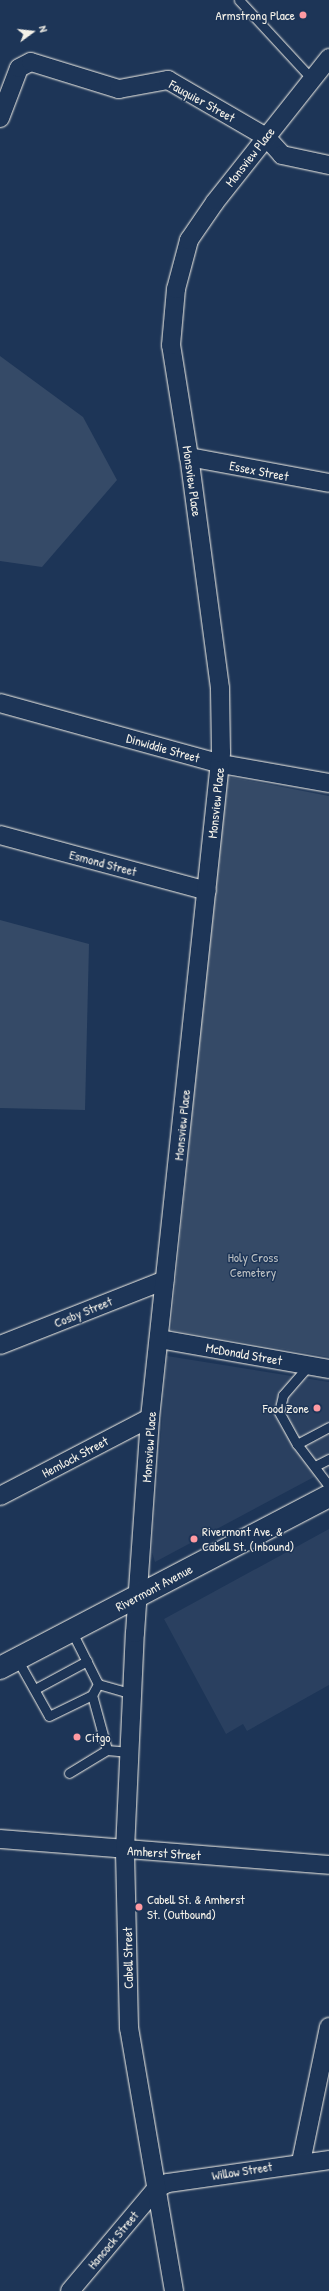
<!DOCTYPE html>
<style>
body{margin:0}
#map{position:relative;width:329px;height:2291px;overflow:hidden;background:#1d3557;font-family:"Patrick Hand",sans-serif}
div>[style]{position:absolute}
.built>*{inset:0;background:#2a4060}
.green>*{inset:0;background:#354a67}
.roads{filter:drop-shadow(0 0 1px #f4f1e8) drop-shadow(0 0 1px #f4f1e8)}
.lane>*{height:9px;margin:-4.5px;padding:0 4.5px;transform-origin:4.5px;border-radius:4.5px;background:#1d3557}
.street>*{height:18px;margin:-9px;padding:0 9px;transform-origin:9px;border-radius:9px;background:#1d3557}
.secondary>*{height:22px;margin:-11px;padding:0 11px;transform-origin:11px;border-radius:11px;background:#1d3557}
.dots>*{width:11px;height:11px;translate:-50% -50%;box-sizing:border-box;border:2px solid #1d3557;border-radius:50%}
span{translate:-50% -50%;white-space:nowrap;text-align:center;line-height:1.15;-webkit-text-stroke:3px #1d3557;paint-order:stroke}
.poi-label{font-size:13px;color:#f4f1e8}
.right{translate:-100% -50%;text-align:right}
.left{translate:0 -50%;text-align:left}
.street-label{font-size:13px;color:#f4f1e8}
.park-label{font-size:13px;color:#bbbfc1}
.north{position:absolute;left:12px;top:12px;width:40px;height:40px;-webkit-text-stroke:3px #1d3557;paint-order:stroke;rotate:75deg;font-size:11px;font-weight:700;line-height:16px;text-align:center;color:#f4f1e8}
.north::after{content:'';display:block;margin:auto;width:14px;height:18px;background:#f4f1e8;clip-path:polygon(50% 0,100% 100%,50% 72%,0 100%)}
</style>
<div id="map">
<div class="built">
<div style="clip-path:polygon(167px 1356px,329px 1382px,329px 1469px,155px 1562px,152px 1552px)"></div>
<div style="clip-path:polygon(329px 1529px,329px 1685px,247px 1731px,243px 1724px,226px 1734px,164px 1619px)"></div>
</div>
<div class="green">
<div style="clip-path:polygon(0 356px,83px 417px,117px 480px,42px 567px,0 561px)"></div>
<div style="clip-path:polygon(225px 776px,329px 796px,329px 1357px,171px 1330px)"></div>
<div style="clip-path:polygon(0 920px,89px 944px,85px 1110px,0 1108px)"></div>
</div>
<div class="roads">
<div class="lane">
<div style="left:239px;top:0;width:106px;rotate:47.3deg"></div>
<div style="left:309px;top:1365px;width:40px;rotate:131deg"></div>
<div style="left:283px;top:1395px;width:17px;rotate:103deg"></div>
<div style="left:279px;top:1412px;width:37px;rotate:61deg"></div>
<div style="left:297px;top:1444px;width:53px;rotate:52.7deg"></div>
<div style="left:297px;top:1444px;width:36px;rotate:-28deg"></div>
<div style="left:315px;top:1466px;width:16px;rotate:-27deg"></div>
<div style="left:17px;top:1659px;width:65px;rotate:60.7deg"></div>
<div style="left:49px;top:1716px;width:48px;rotate:-26deg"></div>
<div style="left:92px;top:1695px;width:13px;rotate:-61deg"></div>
<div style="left:98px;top:1684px;width:58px;rotate:-116.6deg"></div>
<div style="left:98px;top:1684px;width:35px;rotate:16deg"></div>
<div style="left:35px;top:1689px;width:59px;rotate:-28.3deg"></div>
<div style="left:92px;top:1695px;width:57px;rotate:74.7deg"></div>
<div style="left:107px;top:1750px;width:22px;rotate:5deg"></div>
<div style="left:69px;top:1773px;width:44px;rotate:-31.2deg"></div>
</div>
<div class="street">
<div style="left:0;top:118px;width:53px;rotate:-69.2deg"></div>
<div style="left:19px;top:68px;width:13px;rotate:-27deg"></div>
<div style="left:31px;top:62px;width:92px;rotate:17.1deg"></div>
<div style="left:119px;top:89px;width:50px;rotate:-10.4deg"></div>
<div style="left:168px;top:80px;width:113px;rotate:30.2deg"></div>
<div style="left:266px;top:137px;width:24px;rotate:48deg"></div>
<div style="left:282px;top:155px;width:48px;rotate:12deg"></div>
<div style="left:189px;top:457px;width:142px;rotate:10.5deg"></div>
<div style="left:0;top:703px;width:229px;rotate:15.4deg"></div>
<div style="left:221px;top:764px;width:110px;rotate:10deg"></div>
<div style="left:0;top:835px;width:214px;rotate:15.1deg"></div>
<div style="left:159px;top:1339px;width:173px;rotate:10deg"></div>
<div style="left:0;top:1345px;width:177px;rotate:-21.5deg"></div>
<div style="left:0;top:1496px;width:169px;rotate:-27.5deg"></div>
<div style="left:0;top:1839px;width:330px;rotate:4.5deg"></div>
<div style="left:301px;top:2162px;width:138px;rotate:-78.3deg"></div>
<div style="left:70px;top:2291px;width:133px;rotate:-49.9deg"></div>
<div style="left:156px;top:2189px;width:13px;rotate:-27deg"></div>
<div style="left:168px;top:2183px;width:163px;rotate:-8.1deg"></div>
<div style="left:174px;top:2291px;width:267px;rotate:-99.7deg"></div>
<div style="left:129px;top:2028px;width:178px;rotate:-91.3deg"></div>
<div style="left:125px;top:1850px;width:217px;rotate:-87.4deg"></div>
<div style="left:135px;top:1633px;width:216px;rotate:-86deg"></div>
<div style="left:150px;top:1418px;width:669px;rotate:-83.91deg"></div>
<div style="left:221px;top:753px;width:65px;rotate:-90.9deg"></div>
<div style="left:220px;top:688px;width:233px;rotate:-97.6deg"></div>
<div style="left:189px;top:457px;width:113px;rotate:-99.1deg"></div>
<div style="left:171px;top:345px;width:56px;rotate:-84.9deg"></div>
<div style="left:176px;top:289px;width:51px;rotate:-75.1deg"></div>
<div style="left:189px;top:240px;width:46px;rotate:-55.6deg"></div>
<div style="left:215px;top:202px;width:184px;rotate:-51.6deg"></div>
</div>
<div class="secondary">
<div style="left:0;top:1668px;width:371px;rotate:-27.6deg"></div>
</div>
</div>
<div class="dots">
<div style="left:303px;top:15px;background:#ff9aa2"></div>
<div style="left:317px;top:1408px;background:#ff9aa2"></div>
<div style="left:194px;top:1539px;background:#ff9aa2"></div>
<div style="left:77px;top:1737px;background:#ff9aa2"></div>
<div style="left:139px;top:1907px;background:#ff9aa2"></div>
</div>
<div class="poi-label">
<span class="right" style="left:295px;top:15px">Armstrong Place</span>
<span class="right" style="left:309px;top:1408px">Food Zone</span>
<span class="left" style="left:202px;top:1539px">Rivermont Ave. &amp;<br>Cabell St. (Inbound)</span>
<span class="left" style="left:85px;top:1737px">Citgo</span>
<span class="left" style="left:147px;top:1907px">Cabell St. &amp; Amherst<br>St. (Outbound)</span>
</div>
<div class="street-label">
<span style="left:202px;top:101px;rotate:29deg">Fauquier Street</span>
<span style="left:250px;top:157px;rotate:-52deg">Monsview Place</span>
<span style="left:259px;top:471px;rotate:11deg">Essex Street</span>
<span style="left:192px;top:481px;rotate:82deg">Monsview Place</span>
<span style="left:163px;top:748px;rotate:16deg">Dinwiddie Street</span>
<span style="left:216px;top:803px;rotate:-84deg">Monsview Place</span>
<span style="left:103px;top:863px;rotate:15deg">Esmond Street</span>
<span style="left:182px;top:1125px;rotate:-84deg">Monsview Place</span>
<span style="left:83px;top:1312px;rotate:-22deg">Cosby Street</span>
<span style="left:244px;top:1354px;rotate:10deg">McDonald Street</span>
<span style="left:149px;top:1447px;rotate:-86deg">Monsview Place</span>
<span style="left:75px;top:1457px;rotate:-28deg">Hemlock Street</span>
<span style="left:154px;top:1588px;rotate:-28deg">Rivermont Avenue</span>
<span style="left:164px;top:1853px;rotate:4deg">Amherst Street</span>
<span style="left:128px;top:1958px;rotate:-91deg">Cabell Street</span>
<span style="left:242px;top:2171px;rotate:-9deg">Willow Street</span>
<span style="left:113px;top:2240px;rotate:-50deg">Hancock Street</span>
</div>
<div class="park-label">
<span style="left:253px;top:1265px">Holy Cross<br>Cemetery</span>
</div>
<div class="north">N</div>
</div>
